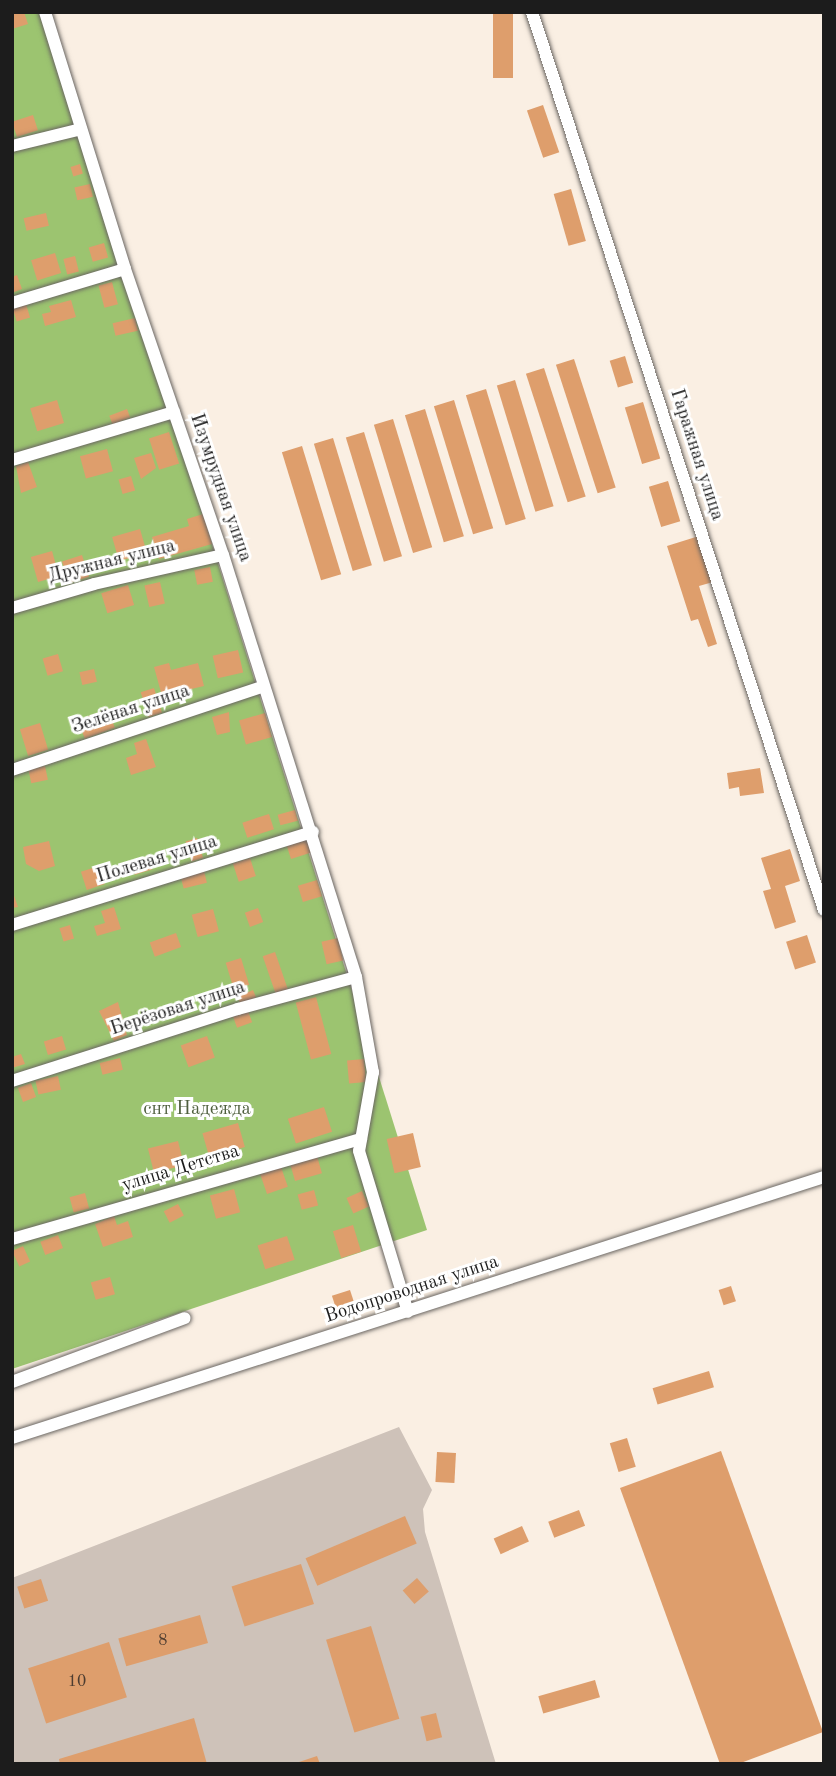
<!DOCTYPE html>
<meta charset="utf-8">
<style>
body{margin:0}
#map{position:relative;width:836px;height:1776px;overflow:hidden;background:#faefe3;font-family:"Old Standard TT",serif}
div>[style]{position:absolute}
.industrial>*{inset:0;background:#cec2b9}
.green>*{inset:0;background:#9cc470}
.building>*{inset:0;background:#de9e6c;transform-origin:0 0}
.roads{filter:drop-shadow(0 0 2px #6a6662) drop-shadow(0 0 2px #6a6662)}
.minor>*{height:12px;margin:-6px;padding:0 6px;transform-origin:6px;border-radius:6px;background:#fff}
span{translate:-50% -50%;white-space:nowrap;text-align:center;line-height:1.15;-webkit-text-stroke:6px #fff;paint-order:stroke}
.number-label{font-size:16px;color:#4c3c30}
.number-label span{-webkit-text-stroke-width:0}
.street-label{font-size:19px;color:#1c1c1c}
.park-label{font-size:19px;color:#4f5f3e}
.frame{position:absolute;inset:0;border:14px solid #1c1c1c;pointer-events:none}
</style>
<div id="map">
<div class="industrial">
<div style="clip-path:polygon(399px 1427px,432px 1490px,423px 1509px,425px 1532px,496px 1764px,12px 1764px,12px 1578px)"></div>
</div>
<div class="green">
<div style="clip-path:polygon(12px 12px,45px 12px,427px 1230px,12px 1369px)"></div>
</div>
<div class="building">
<div style="clip-path:polygon(12px 12px,24px 12px,28px 24px,12px 29px)"></div>
<div style="left:493px;top:12px;width:20px;height:66px"></div>
<div style="left:543px;top:105px;width:50px;height:17px;rotate:71deg"></div>
<div style="left:33px;top:115px;width:16px;height:22px;rotate:72deg"></div>
<div style="left:80px;top:164px;width:10px;height:10px;rotate:73deg"></div>
<div style="left:90px;top:184px;width:13px;height:16px;rotate:77deg"></div>
<div style="left:571px;top:189px;width:54px;height:18px;rotate:74deg"></div>
<div style="left:46px;top:213px;width:13px;height:23px;rotate:77deg"></div>
<div style="left:104px;top:243px;width:15px;height:16px;rotate:74deg"></div>
<div style="left:55px;top:253px;width:21px;height:25px;rotate:73deg"></div>
<div style="left:75px;top:256px;width:16px;height:12px;rotate:76deg"></div>
<div style="clip-path:polygon(17px 275px,22px 289px,12px 293px,12px 277px)"></div>
<div style="left:112px;top:282px;width:23px;height:14px;rotate:75deg"></div>
<div style="clip-path:polygon(71px 300px,76px 317px,45px 326px,42px 314px,51px 312px,49px 306px)"></div>
<div style="left:26px;top:304px;width:14px;height:14px;rotate:73deg"></div>
<div style="left:135px;top:318px;width:13px;height:23px;rotate:77deg"></div>
<div style="left:625px;top:356px;width:28px;height:16px;rotate:73deg"></div>
<div style="left:574px;top:359px;width:135px;height:19px;rotate:72deg"></div>
<div style="left:544px;top:368px;width:135px;height:19px;rotate:72deg"></div>
<div style="left:515px;top:380px;width:132px;height:19px;rotate:73deg"></div>
<div style="left:486px;top:389px;width:136px;height:21px;rotate:73deg"></div>
<div style="left:57px;top:400px;width:24px;height:28px;rotate:73deg"></div>
<div style="left:454px;top:400px;width:134px;height:21px;rotate:73deg"></div>
<div style="left:643px;top:402px;width:59px;height:19px;rotate:73deg"></div>
<div style="left:127px;top:409px;width:9px;height:19px;rotate:69deg"></div>
<div style="left:425px;top:409px;width:133px;height:21px;rotate:73deg"></div>
<div style="left:393px;top:419px;width:134px;height:20px;rotate:73deg"></div>
<div style="left:169px;top:432px;width:33px;height:21px;rotate:72deg"></div>
<div style="left:364px;top:432px;width:130px;height:19px;rotate:73deg"></div>
<div style="left:333px;top:438px;width:133px;height:20px;rotate:73deg"></div>
<div style="left:302px;top:446px;width:134px;height:21px;rotate:73deg"></div>
<div style="left:107px;top:449px;width:23px;height:28px;rotate:75deg"></div>
<div style="clip-path:polygon(151px 453px,156px 468px,141px 479px,134px 458px)"></div>
<div style="clip-path:polygon(28px 462px,37px 487px,21px 493px,16px 466px)"></div>
<div style="left:131px;top:476px;width:15px;height:13px;rotate:74deg"></div>
<div style="left:668px;top:481px;width:42px;height:20px;rotate:73deg"></div>
<div style="clip-path:polygon(203px 514px,212px 544px,159px 559px,152px 537px,189px 526px,187px 519px)"></div>
<div style="left:140px;top:529px;width:25px;height:29px;rotate:74deg"></div>
<div style="clip-path:polygon(699px 536px,713px 582px,699px 586px,717px 644px,708px 647px,698px 619px,691px 621px,667px 546px)"></div>
<div style="left:52px;top:551px;width:26px;height:22px;rotate:74deg"></div>
<div style="left:82px;top:555px;width:23px;height:21px;rotate:72deg"></div>
<div style="left:210px;top:567px;width:15px;height:16px;rotate:79deg"></div>
<div style="left:160px;top:582px;width:22px;height:16px;rotate:77deg"></div>
<div style="left:128px;top:585px;width:21px;height:28px;rotate:73deg"></div>
<div style="left:238px;top:650px;width:23px;height:26px;rotate:77deg"></div>
<div style="left:58px;top:654px;width:18px;height:16px;rotate:74deg"></div>
<div style="clip-path:polygon(169px 663px,171px 670px,198px 663px,204px 686px,162px 696px,154px 667px)"></div>
<div style="left:94px;top:669px;width:13px;height:15px;rotate:77deg"></div>
<div style="left:154px;top:688px;width:26px;height:14px;rotate:72deg"></div>
<div style="left:108px;top:709px;width:20px;height:32px;rotate:70deg"></div>
<div style="clip-path:polygon(229px 712px,230px 732px,217px 735px,212px 717px)"></div>
<div style="left:265px;top:713px;width:25px;height:27px;rotate:74deg"></div>
<div style="left:40px;top:723px;width:28px;height:21px;rotate:73deg"></div>
<div style="clip-path:polygon(146px 739px,156px 767px,131px 775px,126px 758px,137px 754px,134px 743px)"></div>
<div style="left:45px;top:766px;width:14px;height:17px;rotate:78deg"></div>
<div style="clip-path:polygon(760px 768px,764px 793px,740px 796px,739px 787px,729px 789px,727px 773px)"></div>
<div style="left:295px;top:810px;width:11px;height:18px;rotate:75deg"></div>
<div style="left:269px;top:814px;width:16px;height:28px;rotate:72deg"></div>
<div style="left:307px;top:837px;width:16px;height:22px;rotate:72deg"></div>
<div style="left:197px;top:838px;width:21px;height:12px;rotate:73deg"></div>
<div style="clip-path:polygon(49px 841px,55px 866px,39px 871px,26px 864px,23px 847px)"></div>
<div style="clip-path:polygon(790px 849px,800px 881px,785px 886px,796px 922px,775px 929px,763px 891px,771px 889px,761px 858px)"></div>
<div style="left:148px;top:856px;width:14px;height:18px;rotate:73deg"></div>
<div style="left:250px;top:858px;width:19px;height:18px;rotate:72deg"></div>
<div style="left:99px;top:866px;width:19px;height:19px;rotate:72deg"></div>
<div style="left:204px;top:871px;width:12px;height:24px;rotate:76deg"></div>
<div style="left:317px;top:880px;width:17px;height:20px;rotate:73deg"></div>
<div style="clip-path:polygon(12px 890px,18px 907px,12px 908px)"></div>
<div style="clip-path:polygon(114px 907px,121px 929px,97px 936px,94px 926px,105px 923px,101px 911px)"></div>
<div style="left:258px;top:908px;width:15px;height:14px;rotate:70deg"></div>
<div style="left:213px;top:909px;width:23px;height:22px;rotate:75deg"></div>
<div style="left:70px;top:925px;width:14px;height:11px;rotate:73deg"></div>
<div style="left:176px;top:933px;width:15px;height:28px;rotate:70deg"></div>
<div style="left:807px;top:935px;width:29px;height:22px;rotate:72deg"></div>
<div style="left:338px;top:938px;width:23px;height:17px;rotate:77deg"></div>
<div style="left:275px;top:952px;width:40px;height:13px;rotate:71deg"></div>
<div style="left:241px;top:958px;width:28px;height:16px;rotate:73deg"></div>
<div style="left:253px;top:990px;width:8px;height:17px;rotate:67deg"></div>
<div style="left:316px;top:997px;width:59px;height:21px;rotate:75deg"></div>
<div style="clip-path:polygon(118px 1002px,127px 1035px,114px 1041px,99px 1011px)"></div>
<div style="left:248px;top:1011px;width:12px;height:16px;rotate:70deg"></div>
<div style="left:62px;top:1036px;width:14px;height:19px;rotate:73deg"></div>
<div style="left:207px;top:1036px;width:23px;height:28px;rotate:70deg"></div>
<div style="clip-path:polygon(21px 1054px,25px 1064px,12px 1068px,12px 1057px)"></div>
<div style="left:120px;top:1058px;width:12px;height:21px;rotate:76deg"></div>
<div style="left:364px;top:1059px;width:23px;height:17px;rotate:85deg"></div>
<div style="left:58px;top:1076px;width:14px;height:23px;rotate:78deg"></div>
<div style="left:31px;top:1083px;width:15px;height:14px;rotate:70deg"></div>
<div style="left:324px;top:1107px;width:26px;height:38px;rotate:72deg"></div>
<div style="left:238px;top:1123px;width:25px;height:37px;rotate:74deg"></div>
<div style="left:413px;top:1133px;width:35px;height:27px;rotate:77deg"></div>
<div style="left:178px;top:1141px;width:25px;height:31px;rotate:76deg"></div>
<div style="left:317px;top:1156px;width:18px;height:28px;rotate:74deg"></div>
<div style="left:281px;top:1167px;width:21px;height:22px;rotate:71deg"></div>
<div style="left:234px;top:1189px;width:24px;height:25px;rotate:75deg"></div>
<div style="left:314px;top:1190px;width:16px;height:17px;rotate:75deg"></div>
<div style="left:362px;top:1191px;width:17px;height:17px;rotate:66deg"></div>
<div style="left:85px;top:1193px;width:16px;height:16px;rotate:75deg"></div>
<div style="left:178px;top:1204px;width:13px;height:16px;rotate:63deg"></div>
<div style="clip-path:polygon(114px 1216px,117px 1225px,128px 1221px,133px 1237px,103px 1247px,95px 1224px)"></div>
<div style="left:353px;top:1225px;width:28px;height:21px;rotate:73deg"></div>
<div style="left:58px;top:1235px;width:14px;height:19px;rotate:69deg"></div>
<div style="left:287px;top:1236px;width:25px;height:31px;rotate:72deg"></div>
<div style="left:23px;top:1246px;width:17px;height:12px;rotate:65deg"></div>
<div style="left:110px;top:1277px;width:18px;height:20px;rotate:74deg"></div>
<div style="left:731px;top:1286px;width:16px;height:13px;rotate:72deg"></div>
<div style="left:350px;top:1290px;width:13px;height:19px;rotate:72deg"></div>
<div style="left:709px;top:1371px;width:17px;height:59px;rotate:73deg"></div>
<div style="left:627px;top:1438px;width:30px;height:18px;rotate:73deg"></div>
<div style="clip-path:polygon(721px 1451px,823px 1732px,738px 1764px,720px 1764px,620px 1488px)"></div>
<div style="left:437px;top:1452px;width:19px;height:30px;rotate:3deg"></div>
<div style="left:579px;top:1510px;width:17px;height:33px;rotate:69deg"></div>
<div style="left:405px;top:1516px;width:30px;height:108px;rotate:67deg"></div>
<div style="left:522px;top:1526px;width:17px;height:31px;rotate:66deg"></div>
<div style="left:301px;top:1564px;width:42px;height:73px;rotate:72deg"></div>
<div style="left:417px;top:1578px;width:18px;height:19px;rotate:49deg"></div>
<div style="left:41px;top:1579px;width:23px;height:25px;rotate:72deg"></div>
<div style="left:200px;top:1615px;width:29px;height:85px;rotate:74deg"></div>
<div style="left:371px;top:1626px;width:97px;height:47px;rotate:73deg"></div>
<div style="left:109px;top:1642px;width:58px;height:85px;rotate:72deg"></div>
<div style="left:595px;top:1680px;width:18px;height:59px;rotate:74deg"></div>
<div style="left:436px;top:1713px;width:25px;height:16px;rotate:76deg"></div>
<div style="clip-path:polygon(194px 1718px,207px 1764px,60px 1764px,59px 1759px)"></div>
<div style="clip-path:polygon(317px 1756px,320px 1764px,296px 1764px,296px 1763px)"></div>
</div>
<div class="roads">
<div class="minor">
<div style="left:45px;top:12px;width:269px;rotate:72.7deg"></div>
<div style="left:532px;top:12px;width:944px;rotate:71.99deg"></div>
<div style="left:12px;top:146px;width:71px;rotate:-13.8deg"></div>
<div style="left:12px;top:303px;width:118px;rotate:-16.7deg"></div>
<div style="left:125px;top:269px;width:302px;rotate:71.1deg"></div>
<div style="left:223px;top:555px;width:442px;rotate:72.5deg"></div>
<div style="left:356px;top:977px;width:97px;rotate:79.9deg"></div>
<div style="left:373px;top:1072px;width:80px;rotate:100deg"></div>
<div style="left:359px;top:1151px;width:168px;rotate:73.1deg"></div>
<div style="left:12px;top:460px;width:169px;rotate:-16.5deg"></div>
<div style="left:12px;top:608px;width:85px;rotate:-16.3deg"></div>
<div style="left:94px;top:584px;width:132px;rotate:-12.7deg"></div>
<div style="left:12px;top:770px;width:263px;rotate:-18.4deg"></div>
<div style="left:12px;top:925px;width:315px;rotate:-17.2deg"></div>
<div style="left:12px;top:1081px;width:237px;rotate:-17.7deg"></div>
<div style="left:238px;top:1009px;width:122px;rotate:-15.2deg"></div>
<div style="left:12px;top:1239px;width:363px;rotate:-16deg"></div>
<div style="left:12px;top:1382px;width:184px;rotate:-20.3deg"></div>
<div style="left:12px;top:1438px;width:853px;rotate:-17.82deg"></div>
</div>
</div>
<div class="number-label">
<span style="left:163px;top:1641px">8</span>
<span style="left:77px;top:1682px">10</span>
</div>
<div class="street-label">
<span style="left:696px;top:455px;rotate:72deg">Гаражная улица</span>
<span style="left:220px;top:488px;rotate:71deg">Изумрудная улица</span>
<span style="left:112px;top:562px;rotate:-14deg">Дружная улица</span>
<span style="left:131px;top:710px;rotate:-18deg">Зелёная улица</span>
<span style="left:157px;top:860px;rotate:-17deg">Полевая улица</span>
<span style="left:178px;top:1009px;rotate:-18deg">Берёзовая улица</span>
<span style="left:181px;top:1169px;rotate:-17deg">улица Детства</span>
<span style="left:412px;top:1290px;rotate:-18deg">Водопроводная улица</span>
</div>
<div class="park-label">
<span style="left:197px;top:1110px">снт Надежда</span>
</div>
<div class="frame"></div>
</div>
